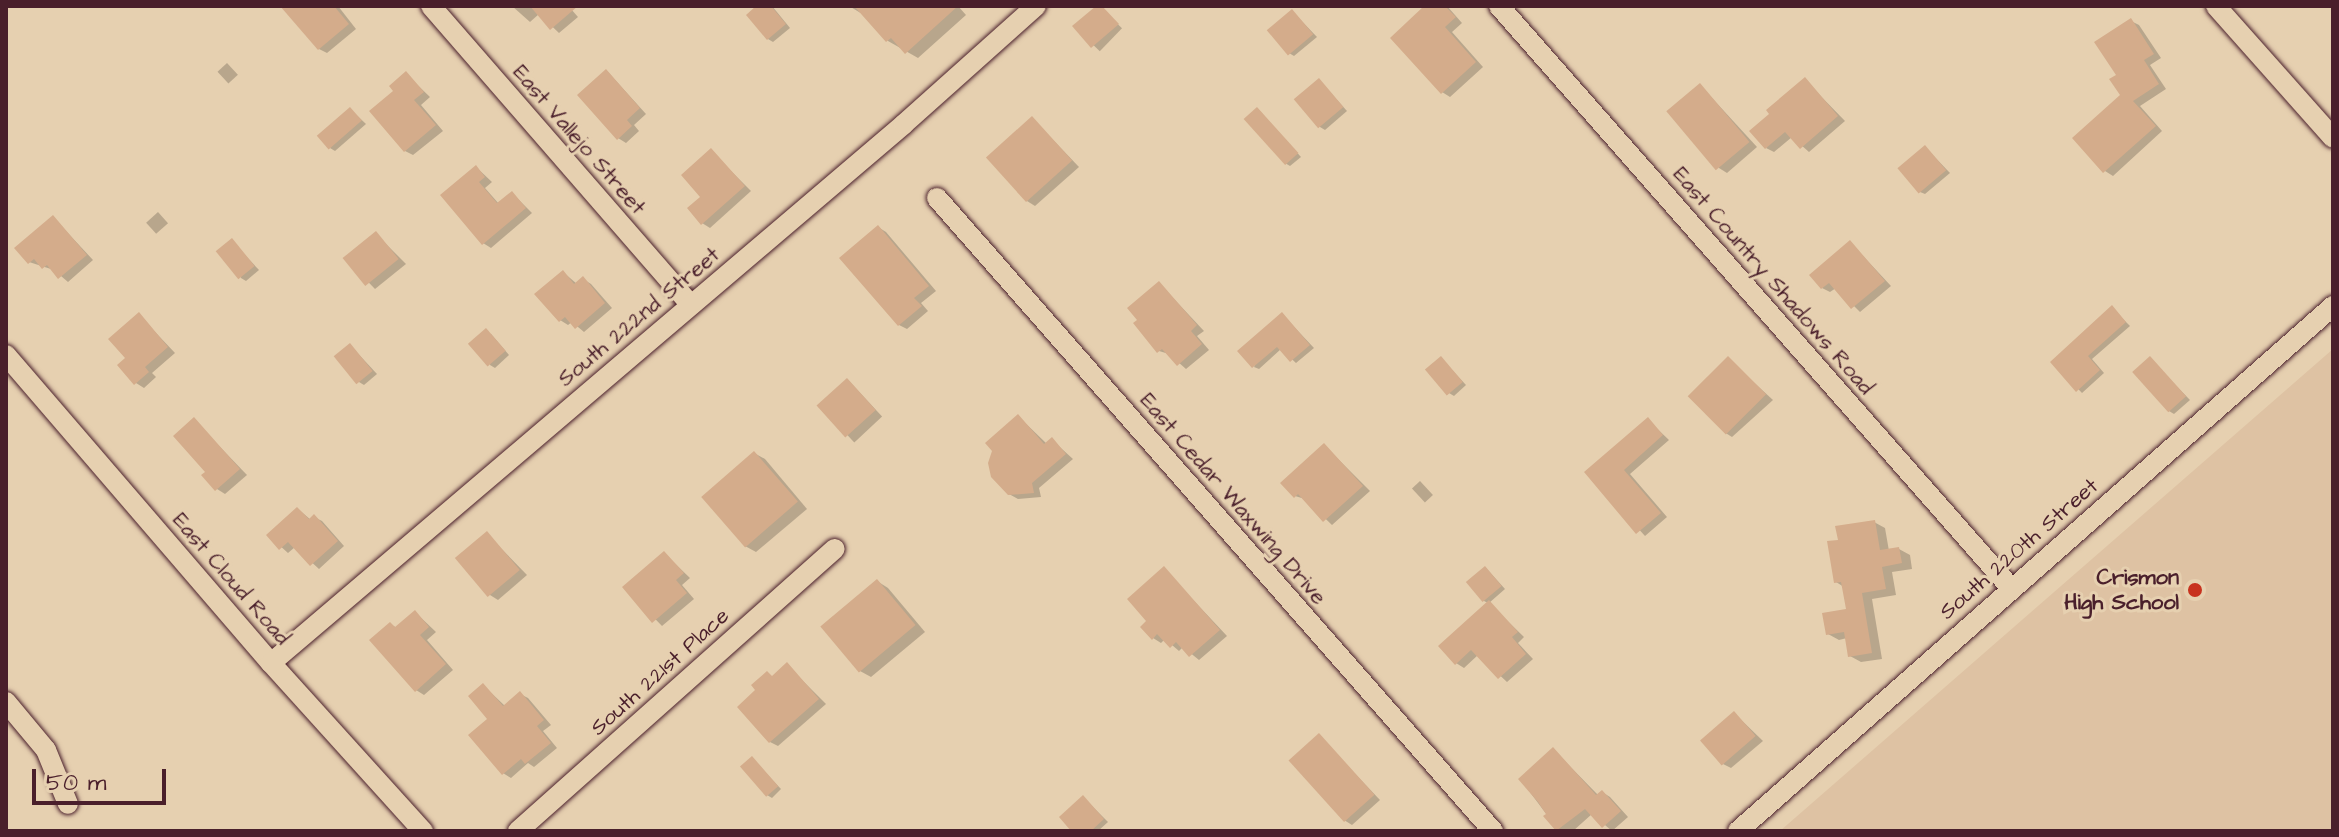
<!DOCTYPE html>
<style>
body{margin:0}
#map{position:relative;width:2339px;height:837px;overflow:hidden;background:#e6d0b0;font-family:"Architects Daughter",sans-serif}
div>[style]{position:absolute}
.built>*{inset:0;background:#dec2a3}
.shadow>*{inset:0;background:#0003;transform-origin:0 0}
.building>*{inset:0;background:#d4ac8b;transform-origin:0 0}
.roads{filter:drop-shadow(0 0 2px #4a1f2b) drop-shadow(0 0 2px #4a1f2b)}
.minor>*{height:20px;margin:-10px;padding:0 10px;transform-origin:10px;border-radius:10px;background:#e6d0b0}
.dots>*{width:22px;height:22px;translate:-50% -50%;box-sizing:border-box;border:4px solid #e6d0b0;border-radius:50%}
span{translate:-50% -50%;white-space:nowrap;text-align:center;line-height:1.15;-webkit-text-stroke:6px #e6d0b0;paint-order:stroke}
.street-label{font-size:22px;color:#4a1f2b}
.poi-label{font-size:22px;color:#4a1f2b;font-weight:700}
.right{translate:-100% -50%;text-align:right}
.frame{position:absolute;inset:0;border:8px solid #4a1f2b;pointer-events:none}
.scale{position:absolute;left:32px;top:769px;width:134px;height:36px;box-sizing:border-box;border:4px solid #4a1f2b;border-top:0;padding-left:10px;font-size:24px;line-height:28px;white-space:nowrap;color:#4a1f2b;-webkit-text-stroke:6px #e6d0b0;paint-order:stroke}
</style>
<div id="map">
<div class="built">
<i style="clip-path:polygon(2333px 349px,2333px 831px,1780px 831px)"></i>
</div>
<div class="shadow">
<i style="clip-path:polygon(293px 6px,338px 6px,356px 29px,327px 53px,319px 49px)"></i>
<i style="clip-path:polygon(512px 6px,574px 6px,571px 9px,578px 17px,559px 33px,539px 14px,530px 22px)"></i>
<i style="clip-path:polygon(759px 6px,772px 6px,790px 28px,773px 42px,768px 39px)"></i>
<i style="clip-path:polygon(849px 6px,958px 6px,966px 15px,918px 58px,888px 41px,864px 15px)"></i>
<i style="left:1099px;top:6px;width:32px;height:32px;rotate:44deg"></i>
<i style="clip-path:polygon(1427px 6px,1447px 6px,1462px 23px,1452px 32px,1483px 67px,1450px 97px,1442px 92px)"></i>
<i style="clip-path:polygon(1292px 11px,1317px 37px,1294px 56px,1289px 53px)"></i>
<i style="clip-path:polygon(2131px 21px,2139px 25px,2161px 58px,2150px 65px,2166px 89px,2140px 106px,2162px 131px,2113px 176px,2105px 171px,2122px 96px,2118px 76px)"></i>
<i style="left:227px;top:63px;width:16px;height:13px;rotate:47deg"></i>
<i style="clip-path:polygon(607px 71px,646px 114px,634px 125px,639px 131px,626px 143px,618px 138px)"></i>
<i style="clip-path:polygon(406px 74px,430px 97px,421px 105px,443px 131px,413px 155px,405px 151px,396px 91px)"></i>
<i style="clip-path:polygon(1805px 80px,1845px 121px,1809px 152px,1792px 137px,1774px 152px,1766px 148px)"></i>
<i style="clip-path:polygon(1320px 81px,1347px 111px,1325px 130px,1320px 127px)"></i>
<i style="clip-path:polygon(1701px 86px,1757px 147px,1727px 173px,1719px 168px)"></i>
<i style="clip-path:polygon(350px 109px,366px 124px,335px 151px,330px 148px)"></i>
<i style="clip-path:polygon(1258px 109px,1301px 157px,1290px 166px,1285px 163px)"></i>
<i style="clip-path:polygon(1032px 118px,1079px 167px,1035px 206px,1027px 201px)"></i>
<i style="clip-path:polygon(1925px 147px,1950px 173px,1925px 194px,1920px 192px)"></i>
<i style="clip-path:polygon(711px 151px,751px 191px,710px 228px,702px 223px,702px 197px)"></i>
<i style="clip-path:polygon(476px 167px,492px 182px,485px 188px,499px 204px,512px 193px,532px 213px,491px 248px,483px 243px)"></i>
<i style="left:158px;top:212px;width:15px;height:16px;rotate:48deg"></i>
<i style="clip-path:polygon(53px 217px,93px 260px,68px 282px,54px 270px,29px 262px)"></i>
<i style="clip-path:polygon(878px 227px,886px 232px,936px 291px,921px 303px,928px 311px,907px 329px,899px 325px)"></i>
<i style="clip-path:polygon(376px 234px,406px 264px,375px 289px,346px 259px)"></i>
<i style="clip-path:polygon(232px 241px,259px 270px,246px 281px,241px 278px)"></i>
<i style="clip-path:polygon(1850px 242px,1891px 286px,1860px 312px,1836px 288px,1830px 292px,1822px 288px)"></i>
<i style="clip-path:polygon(563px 272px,577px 284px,583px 279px,591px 284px,612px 308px,584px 332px,572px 322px,568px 325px,560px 320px)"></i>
<i style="clip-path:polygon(1159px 283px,1204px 331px,1197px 336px,1209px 350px,1186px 369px,1169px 354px,1159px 351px)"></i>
<i style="clip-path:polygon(2112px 308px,2130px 326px,2092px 359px,2104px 373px,2082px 393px,2052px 362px)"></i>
<i style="clip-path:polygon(1282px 314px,1314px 348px,1296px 363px,1281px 349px,1259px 369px,1254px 367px)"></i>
<i style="clip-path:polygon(139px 315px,175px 353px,152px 373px,156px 377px,144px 388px,136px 383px)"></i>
<i style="clip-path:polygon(491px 334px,509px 355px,495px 368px,490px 365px)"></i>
<i style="clip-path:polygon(350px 345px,377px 374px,364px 385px,359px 382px)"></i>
<i style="clip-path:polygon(1441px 358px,1466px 385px,1454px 396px,1449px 393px)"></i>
<i style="clip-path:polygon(1728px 359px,1773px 400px,1732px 437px,1724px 432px)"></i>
<i style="clip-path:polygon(2150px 359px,2190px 400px,2174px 414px,2169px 411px)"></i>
<i style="left:848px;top:380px;width:50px;height:38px;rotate:47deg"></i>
<i style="clip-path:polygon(1019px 417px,1047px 444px,1052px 440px,1073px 459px,1039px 488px,1041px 497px,1018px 499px,1009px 494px)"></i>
<i style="clip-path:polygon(194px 420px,247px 475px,225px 494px,217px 489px,208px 472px)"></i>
<i style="clip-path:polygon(1648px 420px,1669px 440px,1630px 474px,1667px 517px,1645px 536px,1587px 472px)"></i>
<i style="clip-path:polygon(1324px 445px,1370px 491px,1332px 525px,1305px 499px,1295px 496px)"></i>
<i style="clip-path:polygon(754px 453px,765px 459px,807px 509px,756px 552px,745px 546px)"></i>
<i style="left:1420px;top:481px;width:19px;height:11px;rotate:47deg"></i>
<i style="clip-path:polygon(298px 509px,311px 520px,314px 517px,322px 521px,344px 546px,319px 569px,295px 547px,288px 553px,268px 535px)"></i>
<i style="clip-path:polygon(1874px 522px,1885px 528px,1889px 551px,1899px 549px,1910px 555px,1912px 569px,1892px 572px,1896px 595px,1872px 599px,1882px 659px,1861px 662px,1850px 656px,1847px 638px,1839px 640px,1828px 634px,1848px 611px,1844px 587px,1836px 582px,1840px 541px)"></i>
<i style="clip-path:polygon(487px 534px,527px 575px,498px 600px,490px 595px)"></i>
<i style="clip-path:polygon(664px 553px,690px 578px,682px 585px,694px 599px,662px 626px,625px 588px)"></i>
<i style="clip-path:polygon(1486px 568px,1505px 589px,1489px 603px,1524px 637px,1518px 643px,1533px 659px,1507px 682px,1478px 655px,1464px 668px,1456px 663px,1488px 603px,1484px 601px)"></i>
<i style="clip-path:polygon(1164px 569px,1227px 636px,1199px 660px,1183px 647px,1179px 651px,1165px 639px,1161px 643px,1153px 638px,1149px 621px)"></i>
<i style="clip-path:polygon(877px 581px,888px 588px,925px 632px,871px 677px,860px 671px)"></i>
<i style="clip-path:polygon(415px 612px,436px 632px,427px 640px,453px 670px,424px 695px,416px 690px,390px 624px,397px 628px)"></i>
<i style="clip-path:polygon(787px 665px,826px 704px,778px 746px,770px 742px,773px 677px)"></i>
<i style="clip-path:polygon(484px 686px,505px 706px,520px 694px,528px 698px,551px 725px,543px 731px,557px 748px,534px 767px,528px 763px,511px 778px,503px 773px)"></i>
<i style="clip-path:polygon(1735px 714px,1763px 741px,1731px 768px,1723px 764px)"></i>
<i style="clip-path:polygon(1319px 736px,1380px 800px,1352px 825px,1344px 820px)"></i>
<i style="clip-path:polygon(1553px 749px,1598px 795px,1602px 792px,1610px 797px,1628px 817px,1612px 831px,1592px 814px,1573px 831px,1559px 831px,1520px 779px)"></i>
<i style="clip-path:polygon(752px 758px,781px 789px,772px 798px,767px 795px)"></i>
<i style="clip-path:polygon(1084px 798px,1108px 822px,1098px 831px,1073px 831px)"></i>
</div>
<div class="building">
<i style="clip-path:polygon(280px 6px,334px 6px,349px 24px,318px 50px)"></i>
<i style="clip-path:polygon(530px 6px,578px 6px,550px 30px)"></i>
<i style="clip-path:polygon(756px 6px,771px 6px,786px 24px,767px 40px,746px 15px)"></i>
<i style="clip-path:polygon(854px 6px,958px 6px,905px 54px,891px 38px,886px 42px)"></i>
<i style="clip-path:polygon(1096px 6px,1102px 6px,1119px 24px,1091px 48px,1072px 26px)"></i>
<i style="clip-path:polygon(1424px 6px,1445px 6px,1456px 17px,1445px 27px,1476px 62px,1441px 94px,1390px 38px)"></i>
<i style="left:1292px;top:9px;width:33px;height:33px;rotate:50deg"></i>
<i style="clip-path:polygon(2131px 18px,2154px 54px,2144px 60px,2159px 84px,2133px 101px,2156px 126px,2103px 173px,2072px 138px,2120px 95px,2109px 79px,2116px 75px,2094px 42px)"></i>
<i style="clip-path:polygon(606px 69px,640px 108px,627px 120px,632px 126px,617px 140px,577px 95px)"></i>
<i style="clip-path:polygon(406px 71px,424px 92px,414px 100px,436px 125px,404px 152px,369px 111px,393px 91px,389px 86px)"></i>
<i style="clip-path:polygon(1805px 77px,1838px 116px,1800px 149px,1785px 132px,1765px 149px,1749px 131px,1769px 114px,1766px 110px)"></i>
<i style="left:1319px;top:78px;width:38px;height:33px;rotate:50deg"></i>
<i style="left:1700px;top:83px;width:77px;height:44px;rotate:50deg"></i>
<i style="left:350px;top:107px;width:18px;height:44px;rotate:49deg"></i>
<i style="left:1257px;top:107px;width:62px;height:18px;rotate:48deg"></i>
<i style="left:1032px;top:116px;width:60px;height:62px;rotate:48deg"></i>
<i style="left:1925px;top:145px;width:33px;height:36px;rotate:50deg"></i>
<i style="clip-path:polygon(711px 148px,745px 186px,701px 225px,687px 208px,700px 197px,681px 175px)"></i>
<i style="clip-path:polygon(476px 165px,485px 177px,479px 182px,497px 203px,512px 191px,526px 208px,482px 245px,440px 195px)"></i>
<i style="clip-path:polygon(53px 215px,87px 255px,58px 279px,47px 265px,42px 269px,34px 259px,28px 264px,14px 248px)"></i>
<i style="clip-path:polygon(878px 225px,929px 286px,914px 298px,922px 306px,898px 326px,839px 258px)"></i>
<i style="left:376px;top:231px;width:36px;height:43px;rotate:51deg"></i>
<i style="left:232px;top:238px;width:36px;height:21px;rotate:51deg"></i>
<i style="clip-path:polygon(1850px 240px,1885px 281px,1851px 309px,1829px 283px,1821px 289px,1809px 275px)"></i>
<i style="clip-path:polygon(563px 270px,574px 284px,583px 276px,605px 303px,575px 329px,565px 317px,559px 322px,534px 294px)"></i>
<i style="clip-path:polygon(1159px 281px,1197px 325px,1191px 331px,1202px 344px,1177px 366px,1162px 349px,1157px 353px,1133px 323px,1137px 320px,1127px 308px)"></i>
<i style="clip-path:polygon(2112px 305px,2126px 322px,2088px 356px,2100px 370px,2076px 392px,2050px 362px)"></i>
<i style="clip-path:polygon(139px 312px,168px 347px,145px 367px,149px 372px,134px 385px,117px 365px,125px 358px,108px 339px)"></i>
<i style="clip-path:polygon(1282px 312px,1310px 345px,1290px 362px,1277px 347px,1252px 368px,1237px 351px)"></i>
<i style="left:486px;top:328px;width:30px;height:24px;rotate:49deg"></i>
<i style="left:350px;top:343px;width:36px;height:21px;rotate:51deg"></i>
<i style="left:1441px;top:356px;width:34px;height:21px;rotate:50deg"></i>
<i style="left:1728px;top:356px;width:54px;height:57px;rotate:45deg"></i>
<i style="left:2150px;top:356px;width:54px;height:24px;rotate:48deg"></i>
<i style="left:847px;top:378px;width:43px;height:41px;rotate:48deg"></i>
<i style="clip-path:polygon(1018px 414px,1044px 444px,1052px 437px,1066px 454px,1032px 483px,1034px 493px,1008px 495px,991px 477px,988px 463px,992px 451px,985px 443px)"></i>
<i style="clip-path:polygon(194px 417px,240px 469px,215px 491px,201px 475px,205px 472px,173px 436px)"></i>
<i style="clip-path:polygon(1648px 417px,1663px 435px,1624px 470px,1661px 513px,1636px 534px,1584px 472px)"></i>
<i style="clip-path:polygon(1324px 443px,1363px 486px,1323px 522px,1298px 494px,1294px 498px,1280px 483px)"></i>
<i style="left:754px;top:451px;width:67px;height:70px;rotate:49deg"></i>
<i style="clip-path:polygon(297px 507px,309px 519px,314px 514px,338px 541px,310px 566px,288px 542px,279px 550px,266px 535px)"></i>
<i style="clip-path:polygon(1875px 520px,1880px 550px,1899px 547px,1902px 563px,1882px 567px,1886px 589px,1862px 593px,1872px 653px,1848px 657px,1844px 632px,1826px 635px,1822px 613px,1846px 609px,1841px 582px,1834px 583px,1827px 541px,1838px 540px,1835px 526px)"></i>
<i style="left:487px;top:531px;width:51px;height:42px;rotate:50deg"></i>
<i style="clip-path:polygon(664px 551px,684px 573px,676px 580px,687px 593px,652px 623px,622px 587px)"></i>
<i style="clip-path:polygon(1164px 566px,1220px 630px,1189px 657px,1176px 642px,1170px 648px,1157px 634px,1152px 640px,1140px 627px,1146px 621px,1127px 599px)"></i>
<i style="left:1485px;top:566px;width:26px;height:25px;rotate:50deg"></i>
<i style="left:877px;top:579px;width:60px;height:74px;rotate:50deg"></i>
<i style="clip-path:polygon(1489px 600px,1518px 632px,1512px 637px,1526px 654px,1498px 679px,1471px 650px,1455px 665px,1438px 646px)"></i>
<i style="clip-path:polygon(415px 610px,429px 627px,420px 635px,446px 664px,415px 692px,369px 640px,390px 622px,395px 627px)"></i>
<i style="clip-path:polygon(787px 662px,819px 699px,769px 743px,737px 707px,755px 690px,751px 685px,767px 671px,772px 676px)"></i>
<i style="clip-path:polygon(483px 683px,503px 706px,520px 691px,544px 720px,537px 726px,551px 743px,525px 764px,521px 759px,502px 775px,468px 735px,487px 719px,468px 696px)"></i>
<i style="left:1734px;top:711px;width:33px;height:45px;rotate:49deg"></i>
<i style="left:1319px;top:733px;width:83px;height:41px;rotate:48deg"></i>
<i style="clip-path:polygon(1553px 747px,1596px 795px,1602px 790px,1621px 811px,1602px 828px,1585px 809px,1556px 831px,1543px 816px,1546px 814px,1538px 802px,1518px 779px)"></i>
<i style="left:752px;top:756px;width:40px;height:16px;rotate:49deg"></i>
<i style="clip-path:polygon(1083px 795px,1104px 819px,1091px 831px,1071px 831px,1059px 817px)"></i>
</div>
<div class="roads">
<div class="minor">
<i style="left:431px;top:6px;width:396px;rotate:49deg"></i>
<i style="left:1499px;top:6px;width:775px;rotate:48.66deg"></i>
<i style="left:2216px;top:6px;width:176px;rotate:48.4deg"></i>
<i style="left:937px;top:198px;width:843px;rotate:48.71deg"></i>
<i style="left:6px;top:355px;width:406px;rotate:49.3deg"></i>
<i style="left:271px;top:663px;width:227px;rotate:47.9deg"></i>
<i style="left:271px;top:663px;width:831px;rotate:-40.41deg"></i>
<i style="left:904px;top:124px;width:177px;rotate:-41.8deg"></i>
<i style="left:6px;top:702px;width:62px;rotate:50.2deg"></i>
<i style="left:46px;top:750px;width:58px;rotate:67.8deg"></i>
<i style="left:518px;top:831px;width:424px;rotate:-41.7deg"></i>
<i style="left:1738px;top:831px;width:794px;rotate:-41.42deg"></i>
</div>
</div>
<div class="dots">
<i style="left:2195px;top:590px;background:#c8321e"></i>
</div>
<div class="street-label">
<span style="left:579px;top:140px;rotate:49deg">East Vallejo Street</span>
<span style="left:1773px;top:281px;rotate:49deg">East Country Shadows Road</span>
<span style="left:639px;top:317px;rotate:-40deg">South 222nd Street</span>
<span style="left:1233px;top:499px;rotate:49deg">East Cedar Waxwing Drive</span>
<span style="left:2019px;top:549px;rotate:-41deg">South 220th Street</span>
<span style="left:231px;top:579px;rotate:49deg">East Cloud Road</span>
<span style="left:660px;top:672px;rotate:-42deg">South 221st Place</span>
</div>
<div class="poi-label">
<span class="right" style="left:2179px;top:590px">Crismon<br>High School</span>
</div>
<div class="frame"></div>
<div class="scale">50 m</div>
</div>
